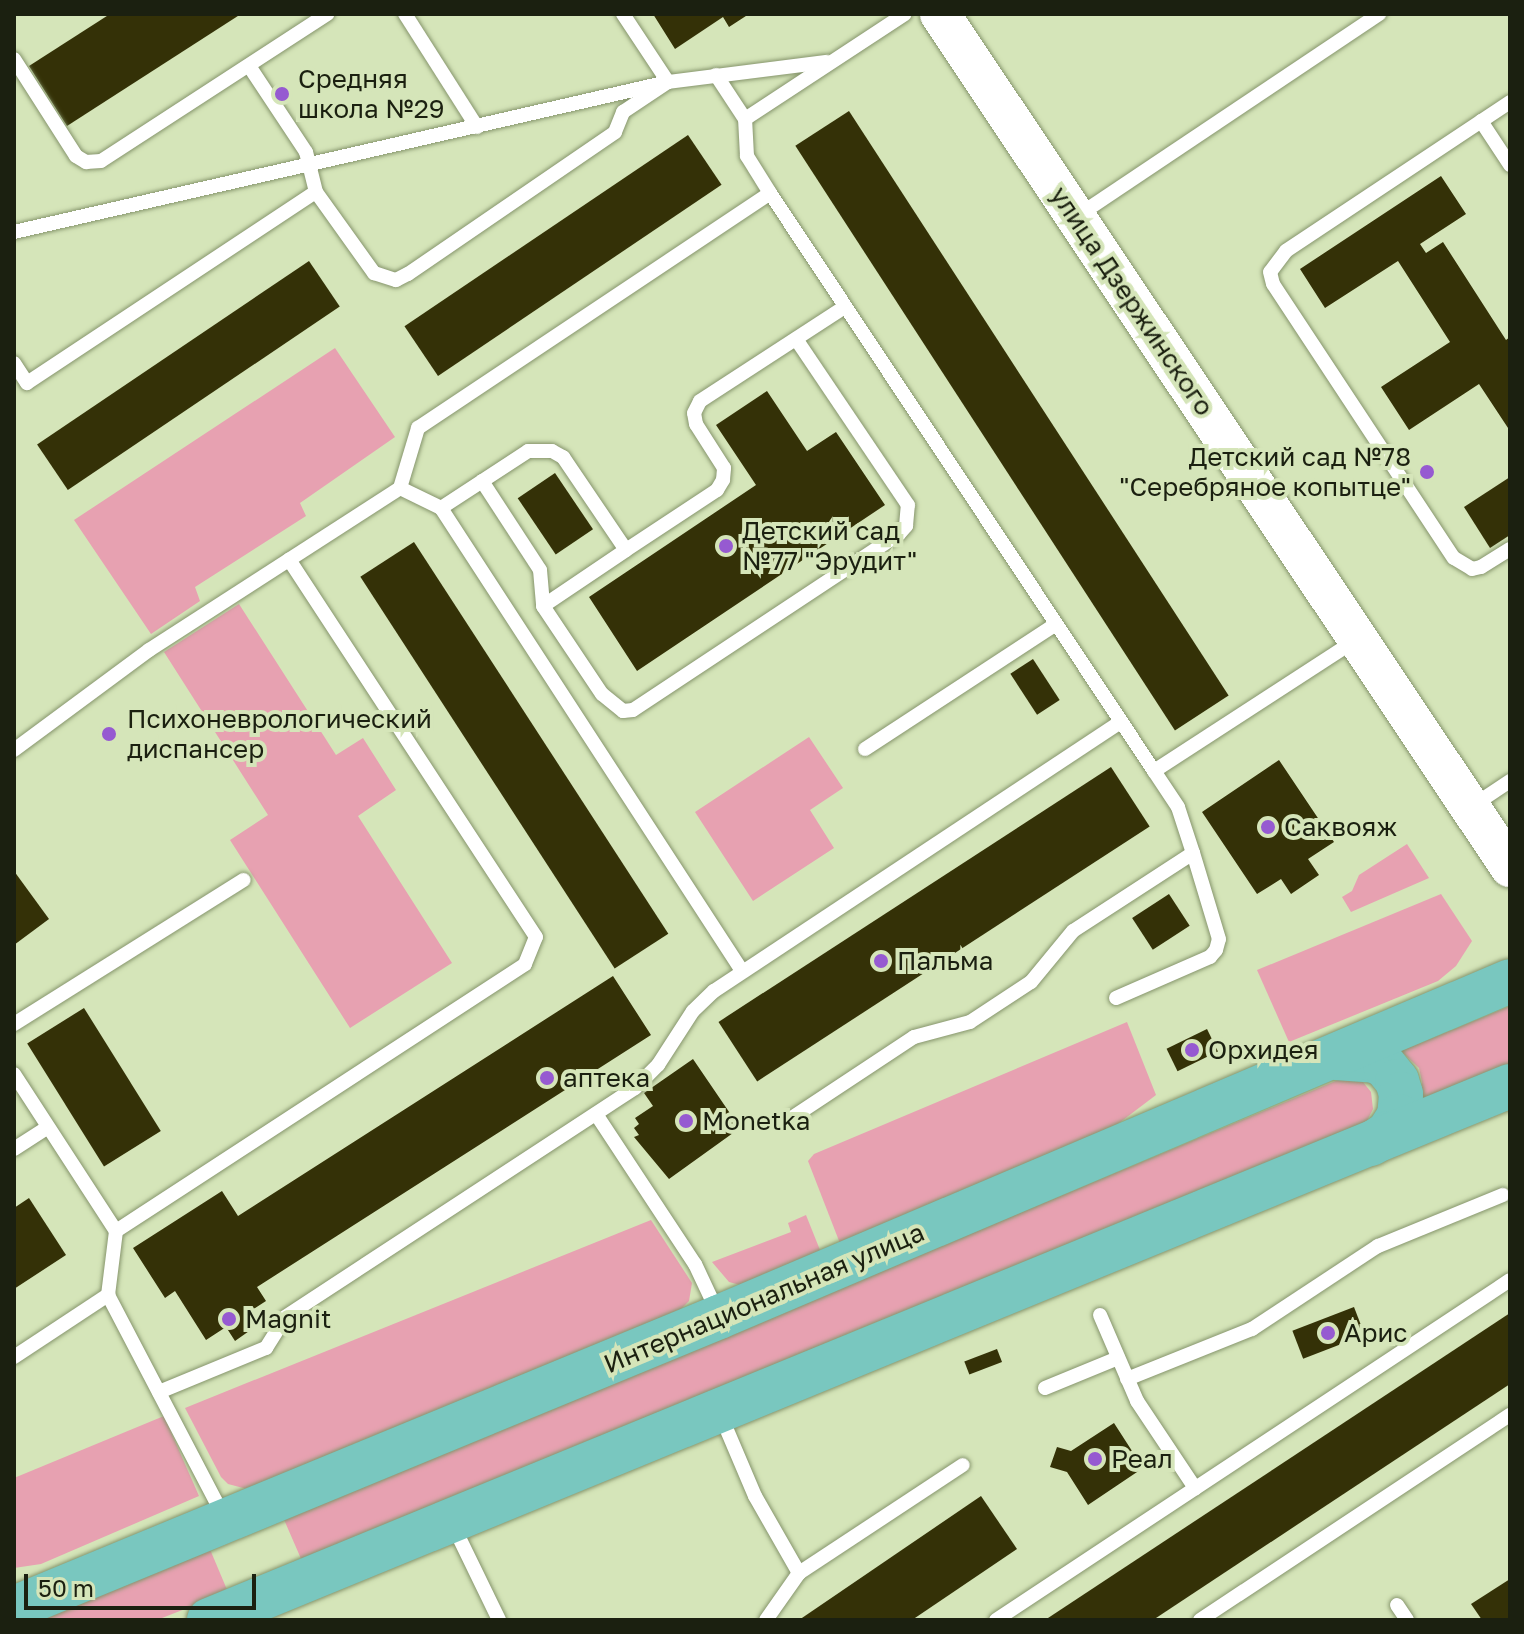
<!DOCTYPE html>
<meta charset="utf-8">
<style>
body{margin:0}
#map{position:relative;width:1524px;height:1634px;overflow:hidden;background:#d5e5b9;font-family:"Golos Text",sans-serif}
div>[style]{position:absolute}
.green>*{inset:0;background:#e7a1b1}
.building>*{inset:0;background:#343107;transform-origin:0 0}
.roads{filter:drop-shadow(0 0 2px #86956c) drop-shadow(0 0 2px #86956c)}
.lane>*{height:14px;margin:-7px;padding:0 7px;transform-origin:7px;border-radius:7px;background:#fff}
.secondary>*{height:40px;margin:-20px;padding:0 20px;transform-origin:20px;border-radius:20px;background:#fff}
.primary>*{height:44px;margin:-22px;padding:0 22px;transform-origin:22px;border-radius:22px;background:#79c7bf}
.dots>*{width:22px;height:22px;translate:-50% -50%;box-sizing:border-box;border:4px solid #d5e5b9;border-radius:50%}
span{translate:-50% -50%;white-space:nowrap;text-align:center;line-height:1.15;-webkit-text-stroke:8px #d5e5b9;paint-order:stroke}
.poi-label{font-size:26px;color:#1b2010}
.left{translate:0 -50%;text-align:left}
.right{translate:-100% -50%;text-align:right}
.street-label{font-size:26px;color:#1b2010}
.frame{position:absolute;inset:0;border:16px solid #1b2010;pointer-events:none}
.scale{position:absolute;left:24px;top:1574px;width:232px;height:36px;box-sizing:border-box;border:4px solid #1b2010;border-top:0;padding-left:10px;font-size:24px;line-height:28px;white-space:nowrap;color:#1b2010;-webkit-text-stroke:6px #d5e5b9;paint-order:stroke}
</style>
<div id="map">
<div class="green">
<i style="clip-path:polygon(335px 348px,395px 437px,300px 503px,306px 516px,195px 587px,200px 601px,151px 634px,74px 520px)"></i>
<i style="clip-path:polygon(239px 604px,336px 755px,363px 738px,396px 790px,358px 816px,452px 963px,350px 1028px,230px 840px,268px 815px,164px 652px)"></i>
<i style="clip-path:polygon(809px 737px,843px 788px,810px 810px,834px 848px,753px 901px,695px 812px)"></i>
<i style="clip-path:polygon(1407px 844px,1429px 878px,1351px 912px,1342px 897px,1352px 891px,1359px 875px)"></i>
<i style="clip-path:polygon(1441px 894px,1472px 941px,1456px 966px,1438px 981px,1289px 1042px,1257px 970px)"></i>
<i style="clip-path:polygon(1510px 1006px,1510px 1065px,1419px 1104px,1422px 1082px,1419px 1068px,1401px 1051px)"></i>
<i style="clip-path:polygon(1127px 1022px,1156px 1095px,1090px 1145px,841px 1246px,808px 1161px,814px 1154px)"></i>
<i style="clip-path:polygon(1338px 1080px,1363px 1082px,1371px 1092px,1373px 1109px,1364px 1127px,867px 1326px,302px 1561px,282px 1515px,850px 1284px)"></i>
<i style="clip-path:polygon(806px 1215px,822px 1255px,740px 1285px,729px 1282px,712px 1262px,791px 1232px,788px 1223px)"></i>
<i style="clip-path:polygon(651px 1220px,692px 1283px,689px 1301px,679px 1311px,247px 1489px,228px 1484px,221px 1477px,185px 1408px)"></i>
<i style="clip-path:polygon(164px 1416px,199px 1496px,41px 1564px,14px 1568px,14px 1478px)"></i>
<i style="clip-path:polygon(209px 1547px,228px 1592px,157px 1620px,32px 1620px)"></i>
</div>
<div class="building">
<i style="clip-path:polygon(110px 14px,241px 14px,67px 126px,29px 66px)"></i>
<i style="clip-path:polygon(653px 14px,749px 14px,729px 27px,723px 17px,675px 49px)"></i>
<i style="left:849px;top:111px;width:697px;height:64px;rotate:57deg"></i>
<i style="left:688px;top:135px;width:60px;height:342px;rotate:56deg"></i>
<i style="clip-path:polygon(1441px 176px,1466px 214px,1420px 244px,1426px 253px,1443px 242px,1506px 340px,1510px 337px,1510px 431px,1479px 384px,1409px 430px,1381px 387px,1450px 342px,1398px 261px,1325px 308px,1300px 269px)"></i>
<i style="left:309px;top:261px;width:55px;height:328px;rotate:56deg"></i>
<i style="clip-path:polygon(767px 391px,807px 451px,836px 432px,885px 505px,637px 671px,589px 597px,756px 485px,716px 425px)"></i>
<i style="left:555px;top:473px;width:68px;height:45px;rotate:56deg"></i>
<i style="clip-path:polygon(1510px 477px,1510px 535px,1490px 548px,1464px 507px)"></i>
<i style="left:414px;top:542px;width:467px;height:64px;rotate:57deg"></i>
<i style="left:1033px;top:659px;width:49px;height:27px;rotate:57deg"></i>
<i style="clip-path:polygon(1279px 760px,1334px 842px,1308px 859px,1319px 875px,1291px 894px,1281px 879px,1257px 894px,1202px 812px)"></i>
<i style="left:1111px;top:767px;width:71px;height:468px;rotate:57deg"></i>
<i style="clip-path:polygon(14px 871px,49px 919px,14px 945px)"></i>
<i style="left:1169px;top:894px;width:38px;height:44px;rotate:57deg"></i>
<i style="clip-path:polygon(613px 976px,651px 1035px,257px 1287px,266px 1301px,244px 1315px,252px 1329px,235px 1341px,226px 1327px,206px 1340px,175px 1291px,165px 1298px,133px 1248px,222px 1191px,238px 1216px)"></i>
<i style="left:84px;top:1008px;width:145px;height:67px;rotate:58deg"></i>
<i style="left:1207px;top:1029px;width:25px;height:45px;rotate:64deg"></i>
<i style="clip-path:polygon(693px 1059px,740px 1128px,669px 1179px,634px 1137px,639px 1135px,634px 1128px,639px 1124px,635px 1118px,653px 1106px,644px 1093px)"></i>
<i style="clip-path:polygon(29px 1198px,66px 1255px,14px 1289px,14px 1208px)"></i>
<i style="left:1354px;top:1307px;width:30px;height:66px;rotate:69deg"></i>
<i style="clip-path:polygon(1510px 1313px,1510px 1384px,1153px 1620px,1045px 1620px)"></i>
<i style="left:997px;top:1349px;width:14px;height:35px;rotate:69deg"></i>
<i style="clip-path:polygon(1114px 1423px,1143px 1468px,1088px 1505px,1067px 1472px,1050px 1467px,1057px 1447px,1071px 1451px)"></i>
<i style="clip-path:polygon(981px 1496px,1017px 1549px,912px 1620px,799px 1620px)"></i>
<i style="clip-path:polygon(1510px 1579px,1510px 1620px,1482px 1620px,1471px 1604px)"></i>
</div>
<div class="roads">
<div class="lane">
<i style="left:405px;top:14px;width:134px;rotate:57.5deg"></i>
<i style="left:14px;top:59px;width:115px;rotate:57.4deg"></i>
<i style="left:76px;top:156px;width:12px;rotate:31deg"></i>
<i style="left:86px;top:162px;width:15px;rotate:-4deg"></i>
<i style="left:101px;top:161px;width:270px;rotate:-33deg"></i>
<i style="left:716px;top:75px;width:53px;rotate:56.6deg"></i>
<i style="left:1510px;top:102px;width:269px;rotate:146.4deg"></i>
<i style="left:1286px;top:251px;width:26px;rotate:127deg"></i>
<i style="left:1270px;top:272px;width:12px;rotate:76deg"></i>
<i style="left:1273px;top:284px;width:328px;rotate:56.6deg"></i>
<i style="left:1454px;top:558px;width:21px;rotate:31deg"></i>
<i style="left:1472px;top:569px;width:9px;rotate:-13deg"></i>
<i style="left:1481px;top:567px;width:34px;rotate:-32deg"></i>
<i style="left:1481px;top:121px;width:53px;rotate:56.6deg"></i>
<i style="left:316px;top:192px;width:100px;rotate:54.4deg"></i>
<i style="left:374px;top:273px;width:23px;rotate:18deg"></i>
<i style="left:396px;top:280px;width:13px;rotate:-27deg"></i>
<i style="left:408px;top:274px;width:251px;rotate:-34.4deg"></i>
<i style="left:615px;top:132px;width:22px;rotate:-68deg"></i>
<i style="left:623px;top:112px;width:54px;rotate:-33.7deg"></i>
<i style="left:668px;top:82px;width:82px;rotate:-123.5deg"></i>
<i style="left:770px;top:193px;width:694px;rotate:56.4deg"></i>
<i style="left:1154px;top:771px;width:239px;rotate:-33deg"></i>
<i style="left:1076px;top:217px;width:365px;rotate:-33.8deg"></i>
<i style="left:14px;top:232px;width:671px;rotate:-12.92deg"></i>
<i style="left:668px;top:82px;width:160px;rotate:-7.2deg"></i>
<i style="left:14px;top:363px;width:24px;rotate:57deg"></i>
<i style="left:27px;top:383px;width:346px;rotate:-33.5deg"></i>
<i style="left:316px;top:192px;width:41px;rotate:-104deg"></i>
<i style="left:306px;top:152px;width:103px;rotate:-123.5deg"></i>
<i style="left:482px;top:481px;width:106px;rotate:56.9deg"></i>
<i style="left:540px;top:570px;width:36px;rotate:85deg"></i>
<i style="left:543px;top:606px;width:106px;rotate:56.2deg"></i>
<i style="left:602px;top:694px;width:27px;rotate:39deg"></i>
<i style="left:623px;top:711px;width:10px;rotate:-6deg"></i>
<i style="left:633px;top:710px;width:319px;rotate:-33.5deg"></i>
<i style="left:899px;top:534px;width:11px;rotate:-49deg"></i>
<i style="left:906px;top:526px;width:21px;rotate:-85deg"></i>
<i style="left:908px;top:505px;width:200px;rotate:-124deg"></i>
<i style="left:400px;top:488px;width:46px;rotate:26deg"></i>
<i style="left:441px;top:508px;width:552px;rotate:56.97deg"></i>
<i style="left:441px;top:508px;width:104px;rotate:-33.2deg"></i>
<i style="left:528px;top:451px;width:24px"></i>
<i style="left:552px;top:451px;width:13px;rotate:29deg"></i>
<i style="left:563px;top:457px;width:112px;rotate:55.9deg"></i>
<i style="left:626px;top:550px;width:109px;rotate:-33.4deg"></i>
<i style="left:717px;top:490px;width:12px;rotate:-59deg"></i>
<i style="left:723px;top:480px;width:12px;rotate:-85deg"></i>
<i style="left:724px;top:468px;width:52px;rotate:-122.5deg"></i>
<i style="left:696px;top:424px;width:11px;rotate:-100deg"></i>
<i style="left:694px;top:413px;width:13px;rotate:-63deg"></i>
<i style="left:700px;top:401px;width:173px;rotate:-33deg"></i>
<i style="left:543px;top:606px;width:100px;rotate:-34deg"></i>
<i style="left:865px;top:749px;width:228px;rotate:-33.2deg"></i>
<i style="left:14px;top:750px;width:168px;rotate:-36.5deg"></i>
<i style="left:149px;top:650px;width:299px;rotate:-32.8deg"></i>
<i style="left:400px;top:488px;width:63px;rotate:-73.3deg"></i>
<i style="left:418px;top:428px;width:423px;rotate:-33.7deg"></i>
<i style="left:770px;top:193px;width:44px;rotate:-121.9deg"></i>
<i style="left:747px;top:156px;width:37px;rotate:-93deg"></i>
<i style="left:745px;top:119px;width:191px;rotate:-33.3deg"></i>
<i style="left:1471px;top:807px;width:47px;rotate:-33.7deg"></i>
<i style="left:1116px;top:998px;width:103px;rotate:-23.6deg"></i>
<i style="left:1210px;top:957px;width:9px;rotate:-49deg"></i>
<i style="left:1216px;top:950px;width:11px;rotate:-75deg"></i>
<i style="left:1219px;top:939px;width:90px;rotate:-106.8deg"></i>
<i style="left:14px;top:1024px;width:271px;rotate:-32.1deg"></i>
<i style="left:14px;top:1074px;width:187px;rotate:57deg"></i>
<i style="left:116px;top:1231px;width:64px;rotate:97.1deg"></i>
<i style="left:108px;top:1295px;width:248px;rotate:62.4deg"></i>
<i style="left:596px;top:1114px;width:180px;rotate:56.6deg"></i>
<i style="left:695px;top:1264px;width:54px;rotate:64.9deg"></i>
<i style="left:793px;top:1117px;width:145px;rotate:-33.5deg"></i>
<i style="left:914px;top:1037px;width:58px;rotate:-15deg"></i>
<i style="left:970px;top:1022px;width:73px;rotate:-33.3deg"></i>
<i style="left:1031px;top:982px;width:66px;rotate:-50.5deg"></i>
<i style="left:1073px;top:931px;width:143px;rotate:-33deg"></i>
<i style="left:1193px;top:853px;width:48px;rotate:-108.1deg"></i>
<i style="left:1178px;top:807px;width:43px;rotate:-123.7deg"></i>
<i style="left:14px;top:1149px;width:40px;rotate:-32.9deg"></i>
<i style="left:116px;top:1231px;width:488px;rotate:-33.1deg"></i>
<i style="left:525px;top:964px;width:29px;rotate:-68deg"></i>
<i style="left:536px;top:937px;width:451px;rotate:-123.2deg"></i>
<i style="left:1100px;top:1315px;width:94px;rotate:66.7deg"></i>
<i style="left:1137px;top:1401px;width:105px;rotate:56.3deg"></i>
<i style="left:14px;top:1357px;width:113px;rotate:-33.4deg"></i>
<i style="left:1127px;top:1379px;width:135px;rotate:-21.8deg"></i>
<i style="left:1252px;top:1329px;width:151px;rotate:-33.4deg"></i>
<i style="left:1378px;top:1246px;width:135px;rotate:-22.2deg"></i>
<i style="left:1045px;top:1388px;width:79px;rotate:-22.3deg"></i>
<i style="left:159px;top:1392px;width:116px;rotate:-22.4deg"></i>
<i style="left:266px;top:1348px;width:36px;rotate:-58deg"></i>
<i style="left:285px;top:1317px;width:418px;rotate:-33.2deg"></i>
<i style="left:635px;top:1088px;width:33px;rotate:-45deg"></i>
<i style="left:658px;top:1065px;width:64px;rotate:-57.1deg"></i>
<i style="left:693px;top:1011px;width:29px;rotate:-44deg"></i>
<i style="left:714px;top:991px;width:487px;rotate:-33.5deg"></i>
<i style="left:721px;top:1416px;width:87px;rotate:67deg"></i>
<i style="left:755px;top:1496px;width:89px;rotate:60.3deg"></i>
<i style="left:452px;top:1523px;width:108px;rotate:64.1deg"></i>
<i style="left:1397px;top:1605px;width:18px;rotate:56deg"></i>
<i style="left:766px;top:1620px;width:57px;rotate:-54.9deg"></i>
<i style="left:799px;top:1573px;width:196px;rotate:-33.4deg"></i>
<i style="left:996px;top:1620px;width:616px;rotate:-33.48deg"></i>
<i style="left:1200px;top:1620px;width:372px;rotate:-33.5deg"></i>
</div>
<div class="secondary">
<i style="left:940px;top:14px;width:1026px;rotate:56.25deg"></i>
</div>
<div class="primary">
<i style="left:1336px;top:1058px;width:39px;rotate:4deg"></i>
<i style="left:1375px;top:1061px;width:11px;rotate:27deg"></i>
<i style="left:1385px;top:1066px;width:19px;rotate:51deg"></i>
<i style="left:1397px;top:1081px;width:14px;rotate:73deg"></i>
<i style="left:1401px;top:1094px;width:22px;rotate:95deg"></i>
<i style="left:1399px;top:1116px;width:20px;rotate:123deg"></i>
<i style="left:1388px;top:1133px;width:20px;rotate:147deg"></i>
<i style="left:14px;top:1608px;width:763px;rotate:-22.43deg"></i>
<i style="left:719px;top:1317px;width:859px;rotate:-23.01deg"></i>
<i style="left:209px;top:1620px;width:1406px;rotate:-22.32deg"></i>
</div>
</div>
<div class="dots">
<i style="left:282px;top:94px;background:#965ad1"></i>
<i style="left:1427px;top:472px;background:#965ad1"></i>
<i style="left:726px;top:546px;background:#965ad1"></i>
<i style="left:109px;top:734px;background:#965ad1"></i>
<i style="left:1268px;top:827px;background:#965ad1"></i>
<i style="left:881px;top:961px;background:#965ad1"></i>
<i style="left:1192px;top:1050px;background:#965ad1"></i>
<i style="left:547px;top:1078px;background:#965ad1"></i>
<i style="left:686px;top:1121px;background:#965ad1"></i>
<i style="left:229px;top:1319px;background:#965ad1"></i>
<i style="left:1328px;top:1333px;background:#965ad1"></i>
<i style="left:1095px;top:1459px;background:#965ad1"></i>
</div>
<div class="poi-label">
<span class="left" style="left:298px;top:94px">Средняя<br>школа №29</span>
<span class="right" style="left:1411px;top:472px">Детский сад №78<br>"Серебряное копытце"</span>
<span class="left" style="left:742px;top:546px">Детский сад<br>№77 "Эрудит"</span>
<span class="left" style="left:127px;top:734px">Психоневрологический<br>диспансер</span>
<span class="left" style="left:1284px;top:827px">Саквояж</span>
<span class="left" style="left:897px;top:961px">Пальма</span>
<span class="left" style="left:1208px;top:1050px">Орхидея</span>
<span class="left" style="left:563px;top:1078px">аптека</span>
<span class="left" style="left:702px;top:1121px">Monetka</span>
<span class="left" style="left:245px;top:1319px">Magnit</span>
<span class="left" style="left:1344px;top:1333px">Арис</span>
<span class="left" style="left:1111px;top:1459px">Реал</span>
</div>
<div class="street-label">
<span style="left:1132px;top:301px;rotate:56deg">улица Дзержинского</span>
<span style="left:764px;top:1298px;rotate:-23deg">Интернациональная улица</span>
</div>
<div class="frame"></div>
<div class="scale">50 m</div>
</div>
